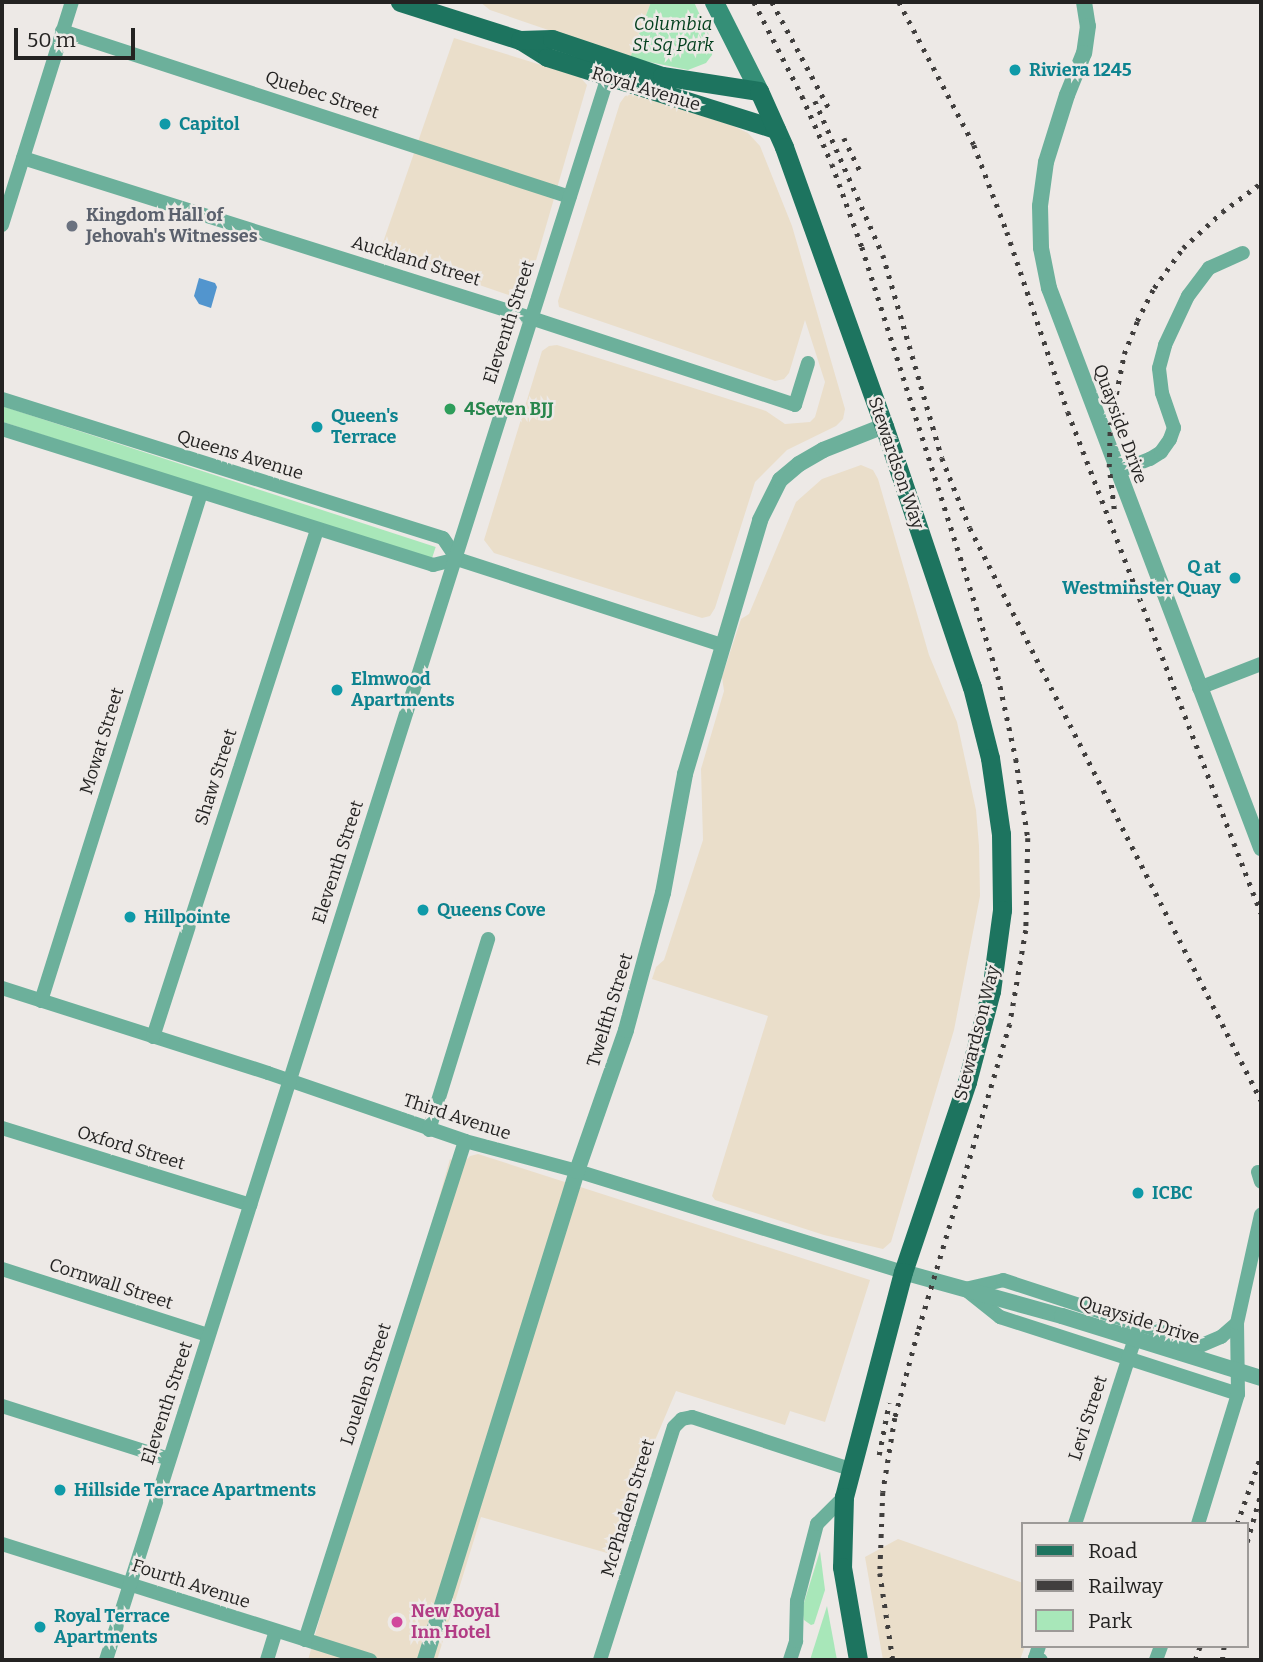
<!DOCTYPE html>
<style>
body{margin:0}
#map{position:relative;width:1263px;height:1662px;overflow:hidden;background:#ede9e6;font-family:Bitter,serif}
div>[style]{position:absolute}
.commercial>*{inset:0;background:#eadeca}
.green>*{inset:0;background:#a8e7b9;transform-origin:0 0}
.water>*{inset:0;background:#5295ce}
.minor>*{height:14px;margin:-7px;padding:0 7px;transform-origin:7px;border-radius:7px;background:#6cb09b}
.tertiary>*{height:16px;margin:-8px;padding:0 8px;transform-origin:8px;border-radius:8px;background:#6cb09b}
.secondary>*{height:19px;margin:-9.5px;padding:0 9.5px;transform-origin:9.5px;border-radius:9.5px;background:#358f77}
.primary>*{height:19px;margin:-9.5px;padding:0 9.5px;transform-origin:9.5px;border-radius:9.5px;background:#1d745f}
.rail>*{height:4.5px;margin-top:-2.25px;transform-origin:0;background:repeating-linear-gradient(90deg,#413f3e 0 3.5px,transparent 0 10.5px)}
.tertiary-bridge>*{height:16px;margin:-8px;padding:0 8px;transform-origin:8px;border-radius:8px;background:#6cb09b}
.dots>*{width:19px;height:19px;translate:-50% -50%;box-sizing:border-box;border:4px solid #ede9e6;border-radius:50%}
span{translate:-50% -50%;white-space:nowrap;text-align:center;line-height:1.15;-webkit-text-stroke:5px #ede9e6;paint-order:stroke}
.park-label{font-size:18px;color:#003e1c;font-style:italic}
.culture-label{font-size:18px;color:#0d838f;font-weight:700}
.left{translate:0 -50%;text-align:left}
.right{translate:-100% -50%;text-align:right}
.street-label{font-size:18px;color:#242322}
.worship-label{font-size:18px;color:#5b616d;font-weight:700}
.leisure-label{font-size:18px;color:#27864d;font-weight:700}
.hotel-label{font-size:18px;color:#b23c85;font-weight:700}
.frame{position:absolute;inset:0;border:4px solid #242322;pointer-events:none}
.legend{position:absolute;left:1021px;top:1522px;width:228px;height:126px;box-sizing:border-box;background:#ede9e6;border:2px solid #9d9a98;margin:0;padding:9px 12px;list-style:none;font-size:21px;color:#242322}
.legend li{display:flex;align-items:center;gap:14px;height:35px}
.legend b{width:35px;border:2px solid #9d9a98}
.scale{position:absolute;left:14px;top:28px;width:121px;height:32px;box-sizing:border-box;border:4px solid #242322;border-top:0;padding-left:9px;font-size:21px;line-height:24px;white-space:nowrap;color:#242322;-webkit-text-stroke:5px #ede9e6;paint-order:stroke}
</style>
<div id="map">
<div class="commercial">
<i style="clip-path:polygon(480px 2px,651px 2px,630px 58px,490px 10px)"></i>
<i style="clip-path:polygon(454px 38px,580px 77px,587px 85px,528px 288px,517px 298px,380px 251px)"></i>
<i style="clip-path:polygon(632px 94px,731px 125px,748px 133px,760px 146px,792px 226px,845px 409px,843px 419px,836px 426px,787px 450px,755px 482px,715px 608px,710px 616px,702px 618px,494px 553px,484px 540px,542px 351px,549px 346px,557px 345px,766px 411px,785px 424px,810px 422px,815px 417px,825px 382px,805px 320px,789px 373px,784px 379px,775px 381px,559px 307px,558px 301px,620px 103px,625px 96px)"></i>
<i style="clip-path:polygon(861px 465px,873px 470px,878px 479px,929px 655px,957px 722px,976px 810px,979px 846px,980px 896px,954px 1030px,891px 1242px,883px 1249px,824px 1235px,715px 1200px,712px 1196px,768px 1016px,652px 979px,656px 967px,664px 960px,703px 840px,701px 769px,724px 691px,722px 677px,741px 619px,749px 614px,796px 502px,822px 479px)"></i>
<i style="clip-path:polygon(478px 1154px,870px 1280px,825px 1422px,790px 1411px,785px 1425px,676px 1391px,607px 1553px,481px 1517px,437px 1660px,308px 1660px,450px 1159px,461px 1165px,470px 1156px)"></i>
<i style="clip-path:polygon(898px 1539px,1023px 1583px,1025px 1646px,1020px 1660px,883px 1660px,865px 1557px)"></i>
</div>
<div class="green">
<i style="clip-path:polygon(651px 2px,694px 2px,713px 44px,712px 55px,706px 63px,688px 70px,630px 58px)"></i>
<i style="left:2px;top:406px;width:456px;height:15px;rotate:18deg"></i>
<i style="clip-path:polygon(820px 1551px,825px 1590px,814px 1624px,811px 1625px,804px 1620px,802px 1609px)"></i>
<i style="clip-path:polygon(827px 1606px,837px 1660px,810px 1660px)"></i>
</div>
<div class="water">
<i style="clip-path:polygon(199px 278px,215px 283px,217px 287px,211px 308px,199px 304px,194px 296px)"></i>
</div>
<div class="minor">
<i style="left:62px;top:31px;width:534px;rotate:18.1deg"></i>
<i style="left:23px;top:158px;width:533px;rotate:17.48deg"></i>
<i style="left:531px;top:318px;width:278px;rotate:18.2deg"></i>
<i style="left:795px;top:405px;width:44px;rotate:-72.8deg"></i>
<i style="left:2px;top:225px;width:234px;rotate:-72.6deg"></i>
<i style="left:2px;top:399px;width:462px;rotate:17.5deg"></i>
<i style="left:443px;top:538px;width:25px;rotate:56deg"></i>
<i style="left:2px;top:429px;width:452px;rotate:17.5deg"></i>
<i style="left:433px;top:565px;width:25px;rotate:-14deg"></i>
<i style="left:457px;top:559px;width:278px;rotate:18deg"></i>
<i style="left:1117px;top:472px;width:35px;rotate:-22deg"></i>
<i style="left:1150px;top:459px;width:13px;rotate:-32deg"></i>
<i style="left:1161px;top:452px;width:16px;rotate:-55deg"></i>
<i style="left:1170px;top:439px;width:12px;rotate:-70deg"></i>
<i style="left:1174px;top:428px;width:37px;rotate:-109deg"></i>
<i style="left:1162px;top:393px;width:25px;rotate:-97deg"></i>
<i style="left:1159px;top:368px;width:24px;rotate:-75deg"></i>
<i style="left:1165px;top:345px;width:54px;rotate:-64.9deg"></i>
<i style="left:1188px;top:296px;width:35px;rotate:-53deg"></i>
<i style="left:1209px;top:268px;width:37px;rotate:-24deg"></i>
<i style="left:1199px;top:688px;width:66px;rotate:-21.2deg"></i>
<i style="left:2px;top:988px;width:279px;rotate:17.7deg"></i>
<i style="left:268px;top:1073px;width:208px;rotate:19deg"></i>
<i style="left:465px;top:1141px;width:116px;rotate:15deg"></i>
<i style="left:577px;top:1171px;width:341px;rotate:17.2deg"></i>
<i style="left:41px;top:1001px;width:533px;rotate:-72.52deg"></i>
<i style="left:153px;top:1037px;width:533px;rotate:-72.08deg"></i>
<i style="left:2px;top:1128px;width:260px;rotate:17.2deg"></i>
<i style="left:429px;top:1130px;width:200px;rotate:-72.8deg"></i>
<i style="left:1258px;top:1172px;width:10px;rotate:73deg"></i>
<i style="left:2px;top:1269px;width:216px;rotate:17.8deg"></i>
<i style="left:965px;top:1289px;width:45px;rotate:38.7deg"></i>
<i style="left:1000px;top:1317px;width:250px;rotate:17.9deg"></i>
<i style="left:965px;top:1289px;width:39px;rotate:-13deg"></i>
<i style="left:1003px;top:1280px;width:209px;rotate:18.1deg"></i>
<i style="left:1202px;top:1345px;width:21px;rotate:-23deg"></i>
<i style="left:1221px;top:1337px;width:21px;rotate:-41deg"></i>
<i style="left:2px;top:1406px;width:175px;rotate:17.6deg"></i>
<i style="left:1075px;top:1524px;width:205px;rotate:-72.1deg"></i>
<i style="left:1198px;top:1524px;width:136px;rotate:-72.9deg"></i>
<i style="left:1238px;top:1394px;width:71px;rotate:-90.8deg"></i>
<i style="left:1237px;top:1323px;width:111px;rotate:-77.5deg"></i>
<i style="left:2px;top:1544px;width:386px;rotate:17.5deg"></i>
<i style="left:305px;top:1640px;width:524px;rotate:-72.22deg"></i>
<i style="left:1039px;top:1646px;width:13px;rotate:108deg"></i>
<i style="left:1035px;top:1658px;width:6px;rotate:18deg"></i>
<i style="left:106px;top:1660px;width:1661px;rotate:-72.41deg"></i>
<i style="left:267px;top:1660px;width:30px;rotate:-73deg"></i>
<i style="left:600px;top:1660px;width:244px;rotate:-72.4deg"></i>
<i style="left:674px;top:1427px;width:11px;rotate:-45deg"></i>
<i style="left:682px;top:1419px;width:10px;rotate:-11deg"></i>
<i style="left:692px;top:1417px;width:166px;rotate:18.2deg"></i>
<i style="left:790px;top:1660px;width:20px;rotate:-72deg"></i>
<i style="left:796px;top:1641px;width:40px;rotate:-88.6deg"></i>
<i style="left:797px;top:1601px;width:80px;rotate:-75.4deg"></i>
<i style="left:817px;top:1524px;width:38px;rotate:-45deg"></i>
<i style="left:1156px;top:1660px;width:15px;rotate:-70deg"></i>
</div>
<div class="tertiary">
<i style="left:1084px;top:2px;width:24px;rotate:81deg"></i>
<i style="left:1088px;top:26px;width:27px;rotate:98deg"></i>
<i style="left:1084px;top:53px;width:45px;rotate:112deg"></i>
<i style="left:1067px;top:95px;width:70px;rotate:107.4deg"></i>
<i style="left:1046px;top:162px;width:44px;rotate:97.8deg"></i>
<i style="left:1040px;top:206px;width:42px;rotate:88.6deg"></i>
<i style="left:1041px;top:248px;width:41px;rotate:78.7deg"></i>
<i style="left:1049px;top:288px;width:599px;rotate:69.26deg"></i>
<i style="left:903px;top:1272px;width:165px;rotate:15.5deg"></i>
<i style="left:425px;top:1660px;width:512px;rotate:-72.73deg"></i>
<i style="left:577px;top:1171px;width:149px;rotate:-70.8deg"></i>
<i style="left:626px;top:1030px;width:142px;rotate:-74.9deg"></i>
<i style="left:663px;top:893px;width:121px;rotate:-79.5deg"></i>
<i style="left:685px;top:774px;width:265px;rotate:-73.5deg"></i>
<i style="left:760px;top:520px;width:45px;rotate:-63.4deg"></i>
<i style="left:780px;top:480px;width:25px;rotate:-40deg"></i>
<i style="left:799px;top:464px;width:28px;rotate:-30deg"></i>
<i style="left:823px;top:450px;width:66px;rotate:-21.5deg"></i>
</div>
<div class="secondary">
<i style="left:714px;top:2px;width:100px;rotate:63.2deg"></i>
</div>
<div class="primary">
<i style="left:400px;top:2px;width:126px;rotate:17.6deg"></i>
<i style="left:520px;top:40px;width:32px;rotate:32deg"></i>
<i style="left:547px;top:57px;width:240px;rotate:17.5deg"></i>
<i style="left:520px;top:40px;width:32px;rotate:-2deg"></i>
<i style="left:552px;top:39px;width:116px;rotate:18.6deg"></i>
<i style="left:662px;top:76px;width:98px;rotate:8.8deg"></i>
<i style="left:759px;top:91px;width:61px;rotate:65.9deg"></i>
<i style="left:784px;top:147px;width:296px;rotate:70.3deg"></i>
<i style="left:884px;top:426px;width:275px;rotate:71.4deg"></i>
<i style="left:972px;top:687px;width:73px;rotate:75.8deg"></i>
<i style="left:990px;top:758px;width:77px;rotate:81.8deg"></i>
<i style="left:1001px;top:834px;width:76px;rotate:89.2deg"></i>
<i style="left:1002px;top:910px;width:82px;rotate:97.7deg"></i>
<i style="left:991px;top:991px;width:94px;rotate:104.8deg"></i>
<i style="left:967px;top:1082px;width:200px;rotate:108.6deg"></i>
<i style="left:903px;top:1272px;width:233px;rotate:104.7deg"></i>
<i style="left:844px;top:1497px;width:70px;rotate:91.6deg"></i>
<i style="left:842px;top:1567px;width:94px;rotate:80.2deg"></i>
</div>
<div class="rail">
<i style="left:754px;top:2px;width:106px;rotate:62.9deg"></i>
<i style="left:802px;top:96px;width:74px;rotate:66.2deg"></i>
<i style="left:832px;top:164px;width:88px;rotate:70.1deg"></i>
<i style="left:862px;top:247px;width:450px;rotate:72.4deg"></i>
<i style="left:998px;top:676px;width:85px;rotate:77.8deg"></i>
<i style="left:1016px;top:759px;width:80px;rotate:81.4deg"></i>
<i style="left:1028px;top:838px;width:92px;rotate:91.2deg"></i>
<i style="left:1026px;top:930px;width:95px;rotate:99.7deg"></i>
<i style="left:1010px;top:1024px;width:321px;rotate:106.6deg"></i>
<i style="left:918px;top:1332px;width:89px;rotate:105deg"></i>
<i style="left:895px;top:1418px;width:75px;rotate:99.2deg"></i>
<i style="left:883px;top:1492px;width:81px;rotate:92.1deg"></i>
<i style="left:880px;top:1573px;width:88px;rotate:81.5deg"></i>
<i style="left:772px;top:2px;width:123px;rotate:61.8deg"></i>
<i style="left:899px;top:2px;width:161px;rotate:62.3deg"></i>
<i style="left:974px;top:145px;width:93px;rotate:69.2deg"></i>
<i style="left:1007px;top:232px;width:190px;rotate:71.3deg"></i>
<i style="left:1068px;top:412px;width:537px;rotate:68.93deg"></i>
<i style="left:815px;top:101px;width:168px;rotate:66.2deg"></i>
<i style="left:883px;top:255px;width:211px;rotate:73.8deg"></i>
<i style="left:942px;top:458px;width:75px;rotate:68.2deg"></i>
<i style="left:970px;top:528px;width:642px;rotate:63.04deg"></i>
<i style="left:844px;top:138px;width:37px;rotate:64deg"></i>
<i style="left:1114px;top:509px;width:42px;rotate:-96.8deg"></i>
<i style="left:1109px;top:467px;width:42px;rotate:-88.6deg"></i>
<i style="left:1110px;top:425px;width:72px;rotate:-78.8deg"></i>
<i style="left:1124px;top:354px;width:35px;rotate:-68deg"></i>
<i style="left:1137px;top:321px;width:37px;rotate:-63deg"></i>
<i style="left:1154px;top:288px;width:49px;rotate:-54.1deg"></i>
<i style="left:1183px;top:248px;width:53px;rotate:-42.7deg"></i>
<i style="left:1222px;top:212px;width:49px;rotate:-36.6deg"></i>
<i style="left:879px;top:1455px;width:53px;rotate:-79.1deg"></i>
<i style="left:1237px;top:1524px;width:73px;rotate:-70.8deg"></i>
<i style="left:1247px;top:1542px;width:51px;rotate:-74.1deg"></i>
<i style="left:1195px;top:1660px;width:15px;rotate:-70deg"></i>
<i style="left:1222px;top:1660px;width:14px;rotate:-82deg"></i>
</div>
<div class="tertiary-bridge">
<i style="left:1062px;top:1316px;width:208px;rotate:17.3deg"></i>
</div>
<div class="dots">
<i style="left:1015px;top:70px;background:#0f9aa8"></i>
<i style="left:165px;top:124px;background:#0f9aa8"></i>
<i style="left:72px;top:226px;background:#6b7280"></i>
<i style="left:450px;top:409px;background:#2e9e5b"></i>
<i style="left:317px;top:427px;background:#0f9aa8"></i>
<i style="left:1235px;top:578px;background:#0f9aa8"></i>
<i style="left:337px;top:690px;background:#0f9aa8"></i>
<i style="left:423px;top:910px;background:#0f9aa8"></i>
<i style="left:130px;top:917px;background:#0f9aa8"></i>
<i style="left:1138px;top:1193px;background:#0f9aa8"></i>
<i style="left:60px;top:1490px;background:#0f9aa8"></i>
<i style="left:397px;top:1622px;background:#d1479c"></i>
<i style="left:40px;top:1627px;background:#0f9aa8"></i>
</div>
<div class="park-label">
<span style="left:673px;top:35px">Columbia<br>St Sq Park</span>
</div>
<div class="culture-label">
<span class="left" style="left:1029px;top:70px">Riviera 1245</span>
<span class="left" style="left:179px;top:124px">Capitol</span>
<span class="left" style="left:331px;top:427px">Queen's<br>Terrace</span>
<span class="right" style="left:1221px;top:578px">Q at<br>Westminster Quay</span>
<span class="left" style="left:351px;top:690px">Elmwood<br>Apartments</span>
<span class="left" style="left:437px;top:910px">Queens Cove</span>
<span class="left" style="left:144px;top:917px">Hillpointe</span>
<span class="left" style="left:1152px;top:1193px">ICBC</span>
<span class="left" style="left:74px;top:1490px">Hillside Terrace Apartments</span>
<span class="left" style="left:54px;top:1627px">Royal Terrace<br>Apartments</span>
</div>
<div class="street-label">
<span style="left:646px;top:89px;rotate:17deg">Royal Avenue</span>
<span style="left:322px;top:95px;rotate:18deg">Quebec Street</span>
<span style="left:416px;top:261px;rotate:17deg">Auckland Street</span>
<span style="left:509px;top:322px;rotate:-72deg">Eleventh Street</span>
<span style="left:1120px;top:424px;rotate:70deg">Quayside Drive</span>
<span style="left:240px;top:455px;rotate:17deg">Queens Avenue</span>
<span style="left:896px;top:463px;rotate:71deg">Stewardson Way</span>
<span style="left:102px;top:741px;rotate:-73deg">Mowat Street</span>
<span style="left:216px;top:777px;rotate:-72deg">Shaw Street</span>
<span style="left:338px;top:862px;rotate:-72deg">Eleventh Street</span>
<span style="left:610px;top:1010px;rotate:-73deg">Twelfth Street</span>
<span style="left:977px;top:1033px;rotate:-76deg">Stewardson Way</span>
<span style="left:457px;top:1117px;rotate:18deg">Third Avenue</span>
<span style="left:131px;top:1148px;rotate:17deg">Oxford Street</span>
<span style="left:111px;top:1284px;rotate:18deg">Cornwall Street</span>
<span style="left:1139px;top:1320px;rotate:17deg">Quayside Drive</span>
<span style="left:366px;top:1384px;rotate:-72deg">Louellen Street</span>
<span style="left:167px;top:1403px;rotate:-72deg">Eleventh Street</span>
<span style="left:1088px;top:1418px;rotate:-72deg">Levi Street</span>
<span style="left:628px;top:1508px;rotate:-73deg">McPhaden Street</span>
<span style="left:191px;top:1584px;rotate:18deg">Fourth Avenue</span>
</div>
<div class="worship-label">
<span class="left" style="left:86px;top:226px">Kingdom Hall of<br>Jehovah's Witnesses</span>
</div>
<div class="leisure-label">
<span class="left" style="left:464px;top:409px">4Seven BJJ</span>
</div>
<div class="hotel-label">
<span class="left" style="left:411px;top:1622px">New Royal<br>Inn Hotel</span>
</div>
<div class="frame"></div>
<ul class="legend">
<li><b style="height:9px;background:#1d745f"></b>Road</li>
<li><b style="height:9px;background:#413f3e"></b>Railway</li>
<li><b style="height:19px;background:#a8e7b9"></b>Park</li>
</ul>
<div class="scale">50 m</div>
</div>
